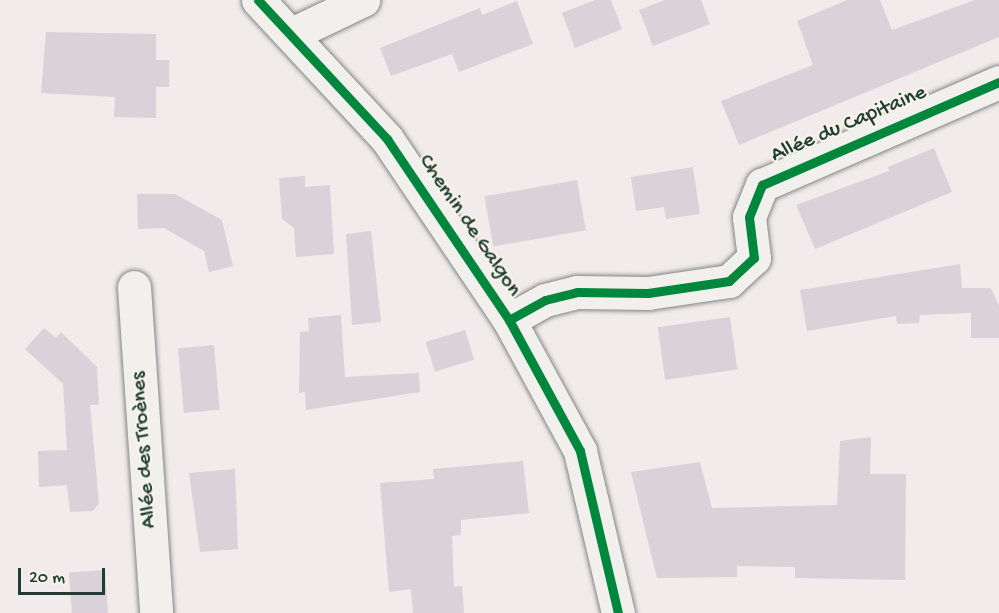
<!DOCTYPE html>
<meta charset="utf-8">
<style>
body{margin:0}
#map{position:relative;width:999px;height:613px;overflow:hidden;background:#f1ebeb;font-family:"Gochi Hand",sans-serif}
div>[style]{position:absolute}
.building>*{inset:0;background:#d9d2d8;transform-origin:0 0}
.roads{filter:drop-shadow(0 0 2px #838684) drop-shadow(0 0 2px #838684)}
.minor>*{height:33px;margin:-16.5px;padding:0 16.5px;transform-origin:16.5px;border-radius:16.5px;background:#f2f0ed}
.major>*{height:33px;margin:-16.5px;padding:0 16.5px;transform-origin:16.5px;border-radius:16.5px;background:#f2f0ed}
.cycleway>*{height:9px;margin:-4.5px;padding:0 4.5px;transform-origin:4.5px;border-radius:4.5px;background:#00873e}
span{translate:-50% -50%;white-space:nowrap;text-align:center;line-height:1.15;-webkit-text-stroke:4.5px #f7f3e8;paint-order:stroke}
.street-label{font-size:22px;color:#1f3d34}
.scale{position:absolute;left:18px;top:568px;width:87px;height:27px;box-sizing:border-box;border:3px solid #1f3d34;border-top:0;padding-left:8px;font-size:18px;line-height:21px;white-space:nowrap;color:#1f3d34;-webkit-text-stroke:4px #f7f3e8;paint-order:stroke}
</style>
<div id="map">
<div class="building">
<i style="clip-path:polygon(595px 0,611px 0,622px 29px,575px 48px,562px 13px)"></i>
<i style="clip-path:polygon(665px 0,701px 0,710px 24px,653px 46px,639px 10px)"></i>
<i style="clip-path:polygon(847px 0,880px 0,892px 30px,975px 0,999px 0,999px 37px,739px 145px,721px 101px,813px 65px,797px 21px)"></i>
<i style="clip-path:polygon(517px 1px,533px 44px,459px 72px,452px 54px,391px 76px,380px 48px,480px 8px,482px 15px)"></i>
<i style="clip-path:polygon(46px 32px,156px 34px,156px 60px,169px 60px,169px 87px,156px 87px,156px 118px,114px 117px,115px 97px,41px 93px)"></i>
<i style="clip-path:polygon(934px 148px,952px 192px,815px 249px,796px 205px,889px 171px,888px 167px)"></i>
<i style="clip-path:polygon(693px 167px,700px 214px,666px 219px,664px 207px,636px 211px,631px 177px)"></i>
<i style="clip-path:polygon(305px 176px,305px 187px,330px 185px,334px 254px,296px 257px,294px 228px,282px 219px,279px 178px)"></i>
<i style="left:577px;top:180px;width:51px;height:94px;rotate:80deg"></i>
<i style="clip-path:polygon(137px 194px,175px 194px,222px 220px,233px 266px,209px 272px,204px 251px,164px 228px,138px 229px)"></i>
<i style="clip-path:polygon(371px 231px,381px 322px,352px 325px,346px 234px)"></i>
<i style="clip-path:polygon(960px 264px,962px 288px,991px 288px,999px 306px,999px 338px,971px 338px,971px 313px,920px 315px,919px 323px,897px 324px,896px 316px,807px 331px,800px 290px)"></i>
<i style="clip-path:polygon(341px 315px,345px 377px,419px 373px,420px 392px,306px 410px,305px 392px,299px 393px,300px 332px,309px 331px,308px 318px)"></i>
<i style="left:730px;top:317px;width:53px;height:73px;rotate:82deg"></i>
<i style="clip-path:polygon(44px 328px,56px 338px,61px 332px,97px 367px,99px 405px,90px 405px,99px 503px,93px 511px,70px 512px,67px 485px,39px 487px,38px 451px,67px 450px,63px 384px,25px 349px)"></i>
<i style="left:465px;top:330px;width:31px;height:41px;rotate:73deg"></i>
<i style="left:214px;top:345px;width:65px;height:36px;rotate:85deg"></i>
<i style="clip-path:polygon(871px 437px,870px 474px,906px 474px,905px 580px,795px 578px,795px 567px,737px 566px,737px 577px,657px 578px,631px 472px,700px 462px,712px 508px,837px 505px,840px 441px)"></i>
<i style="clip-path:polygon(523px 461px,529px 513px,461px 520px,461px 535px,452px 536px,454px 587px,462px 586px,464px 613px,413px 613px,411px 589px,389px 592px,380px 483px,434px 479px,433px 469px)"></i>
<i style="clip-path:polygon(235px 469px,238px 549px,200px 552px,189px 473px)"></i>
<i style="left:105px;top:570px;width:43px;height:36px;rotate:86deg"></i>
</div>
<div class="roads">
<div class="minor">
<i style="left:292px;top:34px;width:79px;rotate:-25.6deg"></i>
<i style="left:134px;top:287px;width:327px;rotate:86.1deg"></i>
<i style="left:509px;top:320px;width:41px;rotate:-29.1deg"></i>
<i style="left:545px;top:300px;width:33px;rotate:-14deg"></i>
<i style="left:577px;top:292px;width:71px;rotate:0.8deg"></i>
<i style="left:648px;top:293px;width:82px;rotate:-8.4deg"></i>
<i style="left:729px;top:281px;width:34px;rotate:-43deg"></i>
<i style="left:754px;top:258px;width:41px;rotate:-97deg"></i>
<i style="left:749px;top:217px;width:35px;rotate:-68deg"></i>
<i style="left:762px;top:185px;width:258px;rotate:-23.5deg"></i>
</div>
<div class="major">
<i style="left:258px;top:0;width:190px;rotate:47.1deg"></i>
<i style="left:387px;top:139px;width:218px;rotate:56deg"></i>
<i style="left:509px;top:320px;width:149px;rotate:61.5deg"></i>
<i style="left:580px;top:451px;width:166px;rotate:76.8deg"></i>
</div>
</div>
<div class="cycleway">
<i style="left:258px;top:0;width:190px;rotate:47.1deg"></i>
<i style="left:387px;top:139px;width:218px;rotate:56deg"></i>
<i style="left:509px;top:320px;width:149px;rotate:61.5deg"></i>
<i style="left:580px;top:451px;width:166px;rotate:76.8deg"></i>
<i style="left:509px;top:320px;width:41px;rotate:-29.1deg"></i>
<i style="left:545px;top:300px;width:33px;rotate:-14deg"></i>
<i style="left:577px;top:292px;width:71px;rotate:0.8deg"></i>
<i style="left:648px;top:293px;width:82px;rotate:-8.4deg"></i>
<i style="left:729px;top:281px;width:34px;rotate:-43deg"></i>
<i style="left:754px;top:258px;width:41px;rotate:-97deg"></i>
<i style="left:749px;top:217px;width:35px;rotate:-68deg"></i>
<i style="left:762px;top:185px;width:258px;rotate:-23.5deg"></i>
</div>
<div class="street-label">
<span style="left:849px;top:125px;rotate:-23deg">Allée du Capitaine</span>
<span style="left:469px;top:226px;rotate:56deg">Chemin de Galgon</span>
<span style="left:145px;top:450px;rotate:-94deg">Allée des Troènes</span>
</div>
<div class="scale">20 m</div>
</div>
